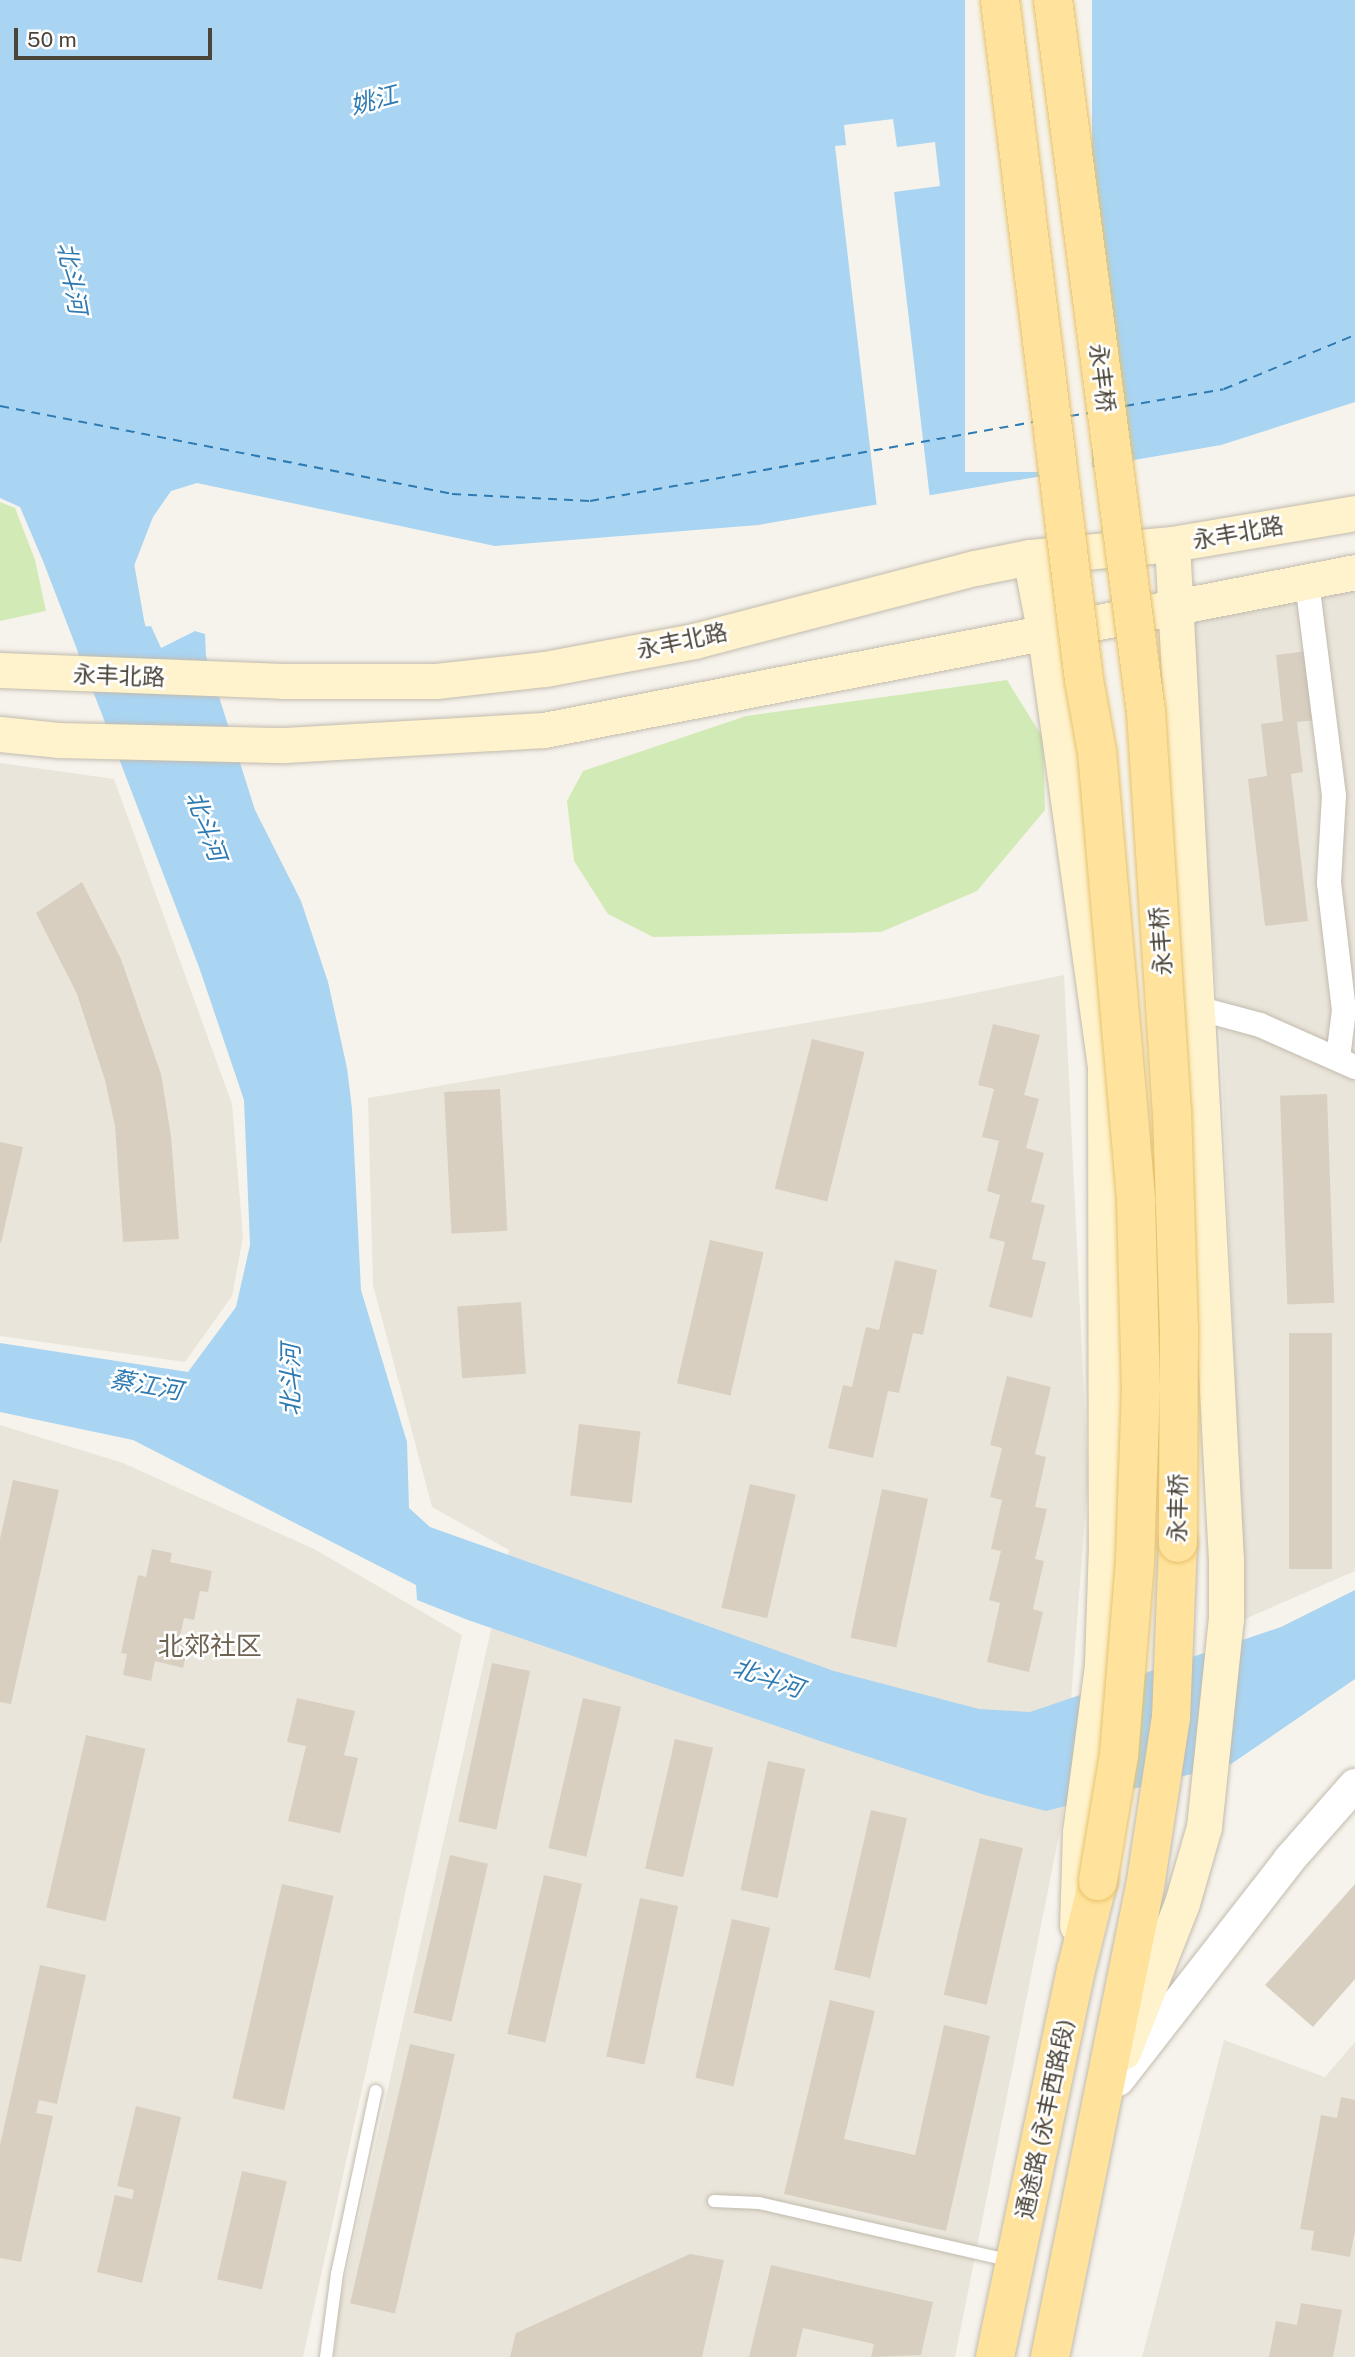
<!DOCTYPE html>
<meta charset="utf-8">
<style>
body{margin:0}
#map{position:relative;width:1355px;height:2357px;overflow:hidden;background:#f6f3ec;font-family:"Public Sans","Noto Sans SC",sans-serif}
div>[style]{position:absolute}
.residential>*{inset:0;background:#eae5da}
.green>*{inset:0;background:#d2eab5}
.water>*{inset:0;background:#a9d4f2}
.pier>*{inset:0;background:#f6f3ec;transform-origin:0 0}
.canal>*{height:28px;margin:-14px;padding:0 14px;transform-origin:14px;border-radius:14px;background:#a9d4f2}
.ferry>*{height:2px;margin-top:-1px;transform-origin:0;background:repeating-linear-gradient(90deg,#2e7ab2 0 9px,transparent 0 16px)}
.building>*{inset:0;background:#d8cfc1;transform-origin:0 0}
.roads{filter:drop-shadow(0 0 2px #c2bbae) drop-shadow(0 0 2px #c2bbae)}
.service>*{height:12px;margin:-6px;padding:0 6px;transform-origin:6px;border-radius:6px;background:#fff}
.minor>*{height:24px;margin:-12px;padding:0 12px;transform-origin:12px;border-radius:12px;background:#fff}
.tertiary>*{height:32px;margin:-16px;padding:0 16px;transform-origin:16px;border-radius:16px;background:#fff}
.secondary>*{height:35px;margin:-17.5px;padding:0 17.5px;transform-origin:17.5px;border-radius:17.5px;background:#fff3cd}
.primary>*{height:38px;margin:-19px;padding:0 19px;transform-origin:19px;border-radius:19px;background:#ffe39c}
.bridges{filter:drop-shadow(0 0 2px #e6c16a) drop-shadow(0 0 2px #e6c16a)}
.primary-bridge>*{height:38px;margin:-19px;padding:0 19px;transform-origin:19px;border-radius:19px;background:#ffe39c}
span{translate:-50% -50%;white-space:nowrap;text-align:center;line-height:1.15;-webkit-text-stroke:5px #fff;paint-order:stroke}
.street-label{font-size:23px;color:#4b4439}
.water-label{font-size:24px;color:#2e7ab2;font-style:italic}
.quarter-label{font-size:26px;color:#6e6250}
.scale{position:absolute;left:14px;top:28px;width:198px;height:32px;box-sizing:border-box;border:4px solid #4b4439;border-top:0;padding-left:9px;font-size:21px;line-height:24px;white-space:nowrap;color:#4b4439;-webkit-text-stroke:5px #fff;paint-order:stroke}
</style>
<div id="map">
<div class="residential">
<i style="clip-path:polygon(1355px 585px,1355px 1571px,1245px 1619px,1221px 1042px,1186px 618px)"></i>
<i style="clip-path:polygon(0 763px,114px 779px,232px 1104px,243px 1237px,232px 1296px,185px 1362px,0 1336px)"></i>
<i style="clip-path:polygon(1064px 975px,1088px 1477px,1062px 1820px,955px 2357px,334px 2357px,339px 2306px,509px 1550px,432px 1507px,373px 1285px,368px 1098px,945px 999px)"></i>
<i style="clip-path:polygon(0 1425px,123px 1463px,314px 1549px,462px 1635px,303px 2357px,0 2357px)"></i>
<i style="clip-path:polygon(1224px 2040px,1325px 2077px,1355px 2042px,1355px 2357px,1142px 2357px)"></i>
</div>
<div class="green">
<i style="clip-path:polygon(0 502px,15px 508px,35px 560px,46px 611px,0 621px)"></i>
<i style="clip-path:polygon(1007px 680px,1043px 738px,1045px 810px,977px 891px,881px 932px,653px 937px,608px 914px,574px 861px,567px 801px,583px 771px,746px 716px)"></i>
</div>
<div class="water">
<i style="clip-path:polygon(0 0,1355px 0,1355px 402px,1221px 445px,758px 525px,495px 546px,197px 483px,171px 491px,153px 517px,118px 607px,120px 629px,151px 626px,161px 648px,195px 631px,205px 634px,206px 656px,255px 810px,301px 901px,328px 982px,347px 1068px,352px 1109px,361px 1290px,407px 1442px,409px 1508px,430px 1527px,834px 1671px,979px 1709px,1030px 1712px,1281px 1627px,1355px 1590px,1355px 1679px,1231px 1764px,1046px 1811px,985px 1795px,826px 1743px,468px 1620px,417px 1600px,416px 1585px,133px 1440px,0 1412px,0 1343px,188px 1372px,236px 1307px,250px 1245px,244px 1100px,199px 967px,43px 561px,20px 507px,0 498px)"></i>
</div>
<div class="pier">
<i style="left:965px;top:0;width:127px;height:472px"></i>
<i style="clip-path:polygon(893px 119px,897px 147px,935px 142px,940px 186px,894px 192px,930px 499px,877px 508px,835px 146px,846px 145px,844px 125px)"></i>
</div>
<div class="canal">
<i style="left:118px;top:553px;width:75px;rotate:80deg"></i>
<i style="left:131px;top:627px;width:39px;rotate:69deg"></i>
</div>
<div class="ferry">
<i style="left:0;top:406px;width:460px;rotate:11deg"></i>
<i style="left:452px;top:494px;width:138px;rotate:2.9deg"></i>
<i style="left:590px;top:501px;width:450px;rotate:-10.1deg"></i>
<i style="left:1125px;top:406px;width:100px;rotate:-9.7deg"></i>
<i style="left:1224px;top:389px;width:142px;rotate:-22.4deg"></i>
<i style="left:1070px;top:416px;width:19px;rotate:-9deg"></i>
</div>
<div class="building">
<i style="clip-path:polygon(1308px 651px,1316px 720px,1297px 722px,1303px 772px,1291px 774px,1308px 921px,1265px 926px,1248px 779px,1267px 776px,1261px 724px,1283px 721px,1276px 655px)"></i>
<i style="clip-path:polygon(82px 882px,121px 959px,161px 1074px,171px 1136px,179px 1239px,123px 1242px,115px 1126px,105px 1080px,77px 994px,36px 913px)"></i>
<i style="clip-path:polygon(993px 1024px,1040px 1035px,1024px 1095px,1039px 1099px,1026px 1148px,1044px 1153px,1031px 1202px,1045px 1205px,1032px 1259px,1046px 1262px,1032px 1318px,989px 1307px,1005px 1242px,989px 1238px,1000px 1195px,987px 1191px,999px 1141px,982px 1137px,994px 1089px,978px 1085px)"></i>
<i style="left:812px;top:1039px;width:54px;height:154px;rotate:14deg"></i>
<i style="left:500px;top:1089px;width:142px;height:56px;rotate:87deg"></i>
<i style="left:1327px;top:1094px;width:209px;height:47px;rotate:88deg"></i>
<i style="clip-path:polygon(0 1142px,23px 1147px,1px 1243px,0 1242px)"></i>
<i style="left:710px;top:1240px;width:55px;height:147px;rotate:13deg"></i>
<i style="clip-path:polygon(895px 1260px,937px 1270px,923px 1335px,913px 1333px,899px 1393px,888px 1391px,873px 1458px,828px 1448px,843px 1385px,852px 1387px,866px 1327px,879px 1330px)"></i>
<i style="left:521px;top:1302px;width:72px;height:64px;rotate:86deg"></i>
<i style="left:1289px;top:1333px;width:43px;height:236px"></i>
<i style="clip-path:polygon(1007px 1376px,1051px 1387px,1035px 1454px,1046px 1457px,1035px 1507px,1047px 1509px,1035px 1559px,1044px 1561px,1033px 1609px,1043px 1612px,1029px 1672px,987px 1662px,1000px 1603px,989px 1600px,1001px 1551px,991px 1549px,1002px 1500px,990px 1497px,1002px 1448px,990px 1445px)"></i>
<i style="left:579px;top:1424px;width:62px;height:72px;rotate:7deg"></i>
<i style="clip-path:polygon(13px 1480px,59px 1490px,11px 1704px,0 1702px,0 1539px)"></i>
<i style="left:750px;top:1484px;width:47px;height:127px;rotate:13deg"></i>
<i style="left:882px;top:1489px;width:47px;height:152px;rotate:12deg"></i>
<i style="clip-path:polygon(152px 1549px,172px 1553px,170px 1562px,212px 1571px,208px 1592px,200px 1591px,194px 1620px,184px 1618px,180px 1637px,190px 1639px,183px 1668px,155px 1661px,151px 1681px,123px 1675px,127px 1654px,121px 1653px,138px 1575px,146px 1577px)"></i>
<i style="left:492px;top:1663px;width:39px;height:162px;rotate:12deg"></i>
<i style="clip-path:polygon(297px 1698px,355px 1711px,344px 1755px,358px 1758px,340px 1833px,288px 1821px,306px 1746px,287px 1742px)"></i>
<i style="left:583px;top:1698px;width:39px;height:154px;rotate:13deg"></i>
<i style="left:86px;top:1735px;width:61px;height:177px;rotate:13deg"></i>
<i style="left:675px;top:1739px;width:39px;height:133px;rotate:13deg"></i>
<i style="left:768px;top:1761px;width:38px;height:132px;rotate:12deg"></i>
<i style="left:871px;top:1810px;width:37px;height:164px;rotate:13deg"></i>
<i style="left:980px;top:1838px;width:44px;height:161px;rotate:13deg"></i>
<i style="left:450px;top:1855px;width:39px;height:162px;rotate:13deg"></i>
<i style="left:544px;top:1875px;width:39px;height:163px;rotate:13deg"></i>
<i style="left:282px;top:1884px;width:53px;height:220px;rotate:13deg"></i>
<i style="clip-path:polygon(1355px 1884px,1355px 1979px,1313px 2027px,1265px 1985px)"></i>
<i style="left:640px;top:1898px;width:39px;height:162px;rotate:12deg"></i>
<i style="left:732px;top:1919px;width:39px;height:163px;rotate:13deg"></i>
<i style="clip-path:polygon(40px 1965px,86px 1975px,57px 2104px,39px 2100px,36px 2113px,53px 2116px,21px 2262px,0 2258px,0 2145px)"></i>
<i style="clip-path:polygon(830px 2000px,875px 2011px,844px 2139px,915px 2155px,944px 2025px,990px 2036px,946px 2231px,784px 2194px)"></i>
<i style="left:410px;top:2044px;width:46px;height:266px;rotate:13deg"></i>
<i style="clip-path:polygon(1341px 2097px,1355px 2100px,1355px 2230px,1350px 2257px,1311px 2250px,1314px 2231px,1300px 2229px,1321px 2115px,1337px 2118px)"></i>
<i style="clip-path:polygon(136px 2106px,181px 2117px,142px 2283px,97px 2272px,115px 2195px,132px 2199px,134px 2190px,117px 2186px)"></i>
<i style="left:242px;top:2171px;width:46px;height:111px;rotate:13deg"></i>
<i style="clip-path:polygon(690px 2254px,724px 2260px,702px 2357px,510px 2357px,516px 2333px)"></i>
<i style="clip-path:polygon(771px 2265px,933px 2302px,921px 2355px,871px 2357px,874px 2344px,803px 2328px,796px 2357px,749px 2357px)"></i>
<i style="clip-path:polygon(1301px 2303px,1342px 2310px,1333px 2357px,1269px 2357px,1276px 2321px,1297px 2325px)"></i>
</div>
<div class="roads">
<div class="service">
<i style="left:714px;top:2201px;width:45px;rotate:2.5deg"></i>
<i style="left:759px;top:2203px;width:260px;rotate:12.9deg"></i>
<i style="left:326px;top:2357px;width:84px;rotate:-82.5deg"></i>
<i style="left:337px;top:2274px;width:187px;rotate:-78deg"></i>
</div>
<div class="minor">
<i style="left:1307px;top:582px;width:215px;rotate:82.8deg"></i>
<i style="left:1334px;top:795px;width:88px;rotate:93.3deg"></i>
<i style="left:1329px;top:883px;width:128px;rotate:83.3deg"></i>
<i style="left:1344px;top:1010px;width:48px;rotate:97.1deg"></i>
<i style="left:1197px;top:1008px;width:65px;rotate:15.1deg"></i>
<i style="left:1260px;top:1025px;width:104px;rotate:23.9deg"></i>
</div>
<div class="tertiary">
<i style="left:1118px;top:2080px;width:279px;rotate:-52.1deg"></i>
<i style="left:1289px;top:1860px;width:100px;rotate:-48.7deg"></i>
</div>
<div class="secondary">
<i style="left:1030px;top:557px;width:78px;rotate:79deg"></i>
<i style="left:1045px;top:634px;width:438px;rotate:82.1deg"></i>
<i style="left:1105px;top:1068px;width:476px;rotate:89.9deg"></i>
<i style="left:1106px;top:1544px;width:121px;rotate:91.9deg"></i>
<i style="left:1102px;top:1665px;width:168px;rotate:97.5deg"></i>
<i style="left:1080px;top:1832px;width:93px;rotate:91.8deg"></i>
<i style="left:0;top:670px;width:283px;rotate:2.2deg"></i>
<i style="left:283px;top:681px;width:153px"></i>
<i style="left:436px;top:681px;width:110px;rotate:-6.3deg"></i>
<i style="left:545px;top:669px;width:152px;rotate:-10.6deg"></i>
<i style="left:694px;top:641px;width:290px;rotate:-14.6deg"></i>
<i style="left:975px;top:568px;width:56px;rotate:-11.3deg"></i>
<i style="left:1030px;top:557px;width:143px;rotate:-5.2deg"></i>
<i style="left:1172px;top:544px;width:186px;rotate:-9.6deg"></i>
<i style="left:0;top:734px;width:58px;rotate:5.9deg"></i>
<i style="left:58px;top:740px;width:227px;rotate:1.3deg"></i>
<i style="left:285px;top:745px;width:259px;rotate:-3.3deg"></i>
<i style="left:544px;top:730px;width:826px;rotate:-11.02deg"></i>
<i style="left:1123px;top:2052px;width:160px;rotate:-68.4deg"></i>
<i style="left:1182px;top:1903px;width:79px;rotate:-73.9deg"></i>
<i style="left:1204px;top:1827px;width:209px;rotate:-84deg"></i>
<i style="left:1226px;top:1619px;width:59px;rotate:-90deg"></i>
<i style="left:1226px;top:1560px;width:1017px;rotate:-93.04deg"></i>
</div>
<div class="primary">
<i style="left:995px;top:2357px;width:395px;rotate:-78.2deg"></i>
<i style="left:1076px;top:1970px;width:92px;rotate:-76.1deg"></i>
<i style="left:1050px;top:2357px;width:480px;rotate:-78.6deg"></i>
<i style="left:1145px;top:1887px;width:171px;rotate:-81.3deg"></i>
<i style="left:1171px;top:1718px;width:175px;rotate:-87.7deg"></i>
</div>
</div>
<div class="bridges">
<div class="primary-bridge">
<i style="left:1000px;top:0;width:685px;rotate:82.96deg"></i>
<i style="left:1084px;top:680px;width:73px;rotate:79.8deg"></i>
<i style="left:1097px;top:752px;width:452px;rotate:85deg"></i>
<i style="left:1136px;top:1202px;width:185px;rotate:88.5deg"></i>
<i style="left:1141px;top:1387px;width:174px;rotate:92deg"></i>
<i style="left:1135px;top:1561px;width:195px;rotate:94.7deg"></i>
<i style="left:1119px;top:1755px;width:128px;rotate:99.5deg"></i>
<i style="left:1053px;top:0;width:718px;rotate:82.56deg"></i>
<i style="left:1146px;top:712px;width:399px;rotate:86.3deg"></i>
<i style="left:1172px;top:1110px;width:217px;rotate:88.2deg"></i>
<i style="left:1179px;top:1327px;width:216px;rotate:90.3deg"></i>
</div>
</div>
<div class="street-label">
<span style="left:1102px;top:378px;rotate:83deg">永丰桥</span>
<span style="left:1238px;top:533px;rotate:-10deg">永丰北路</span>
<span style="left:682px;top:641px;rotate:-12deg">永丰北路</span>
<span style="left:119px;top:676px;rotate:2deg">永丰北路</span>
<span style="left:1161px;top:941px;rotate:-94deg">永丰桥</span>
<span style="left:1178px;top:1508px;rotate:-89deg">永丰桥</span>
<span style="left:1045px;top:2119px;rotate:-78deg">通途路 (永丰西路段)</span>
</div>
<div class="water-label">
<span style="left:374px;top:100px;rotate:-15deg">姚江</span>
<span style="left:72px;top:278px;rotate:80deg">北斗河</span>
<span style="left:206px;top:826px;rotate:70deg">北斗河</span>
<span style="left:291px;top:1380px;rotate:-90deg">北斗河</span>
<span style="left:146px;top:1385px;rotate:10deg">蔡江河</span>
<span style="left:768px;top:1678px;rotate:19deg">北斗河</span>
</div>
<div class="quarter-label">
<span style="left:210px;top:1646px">北郊社区</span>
</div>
<div class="scale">50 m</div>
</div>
